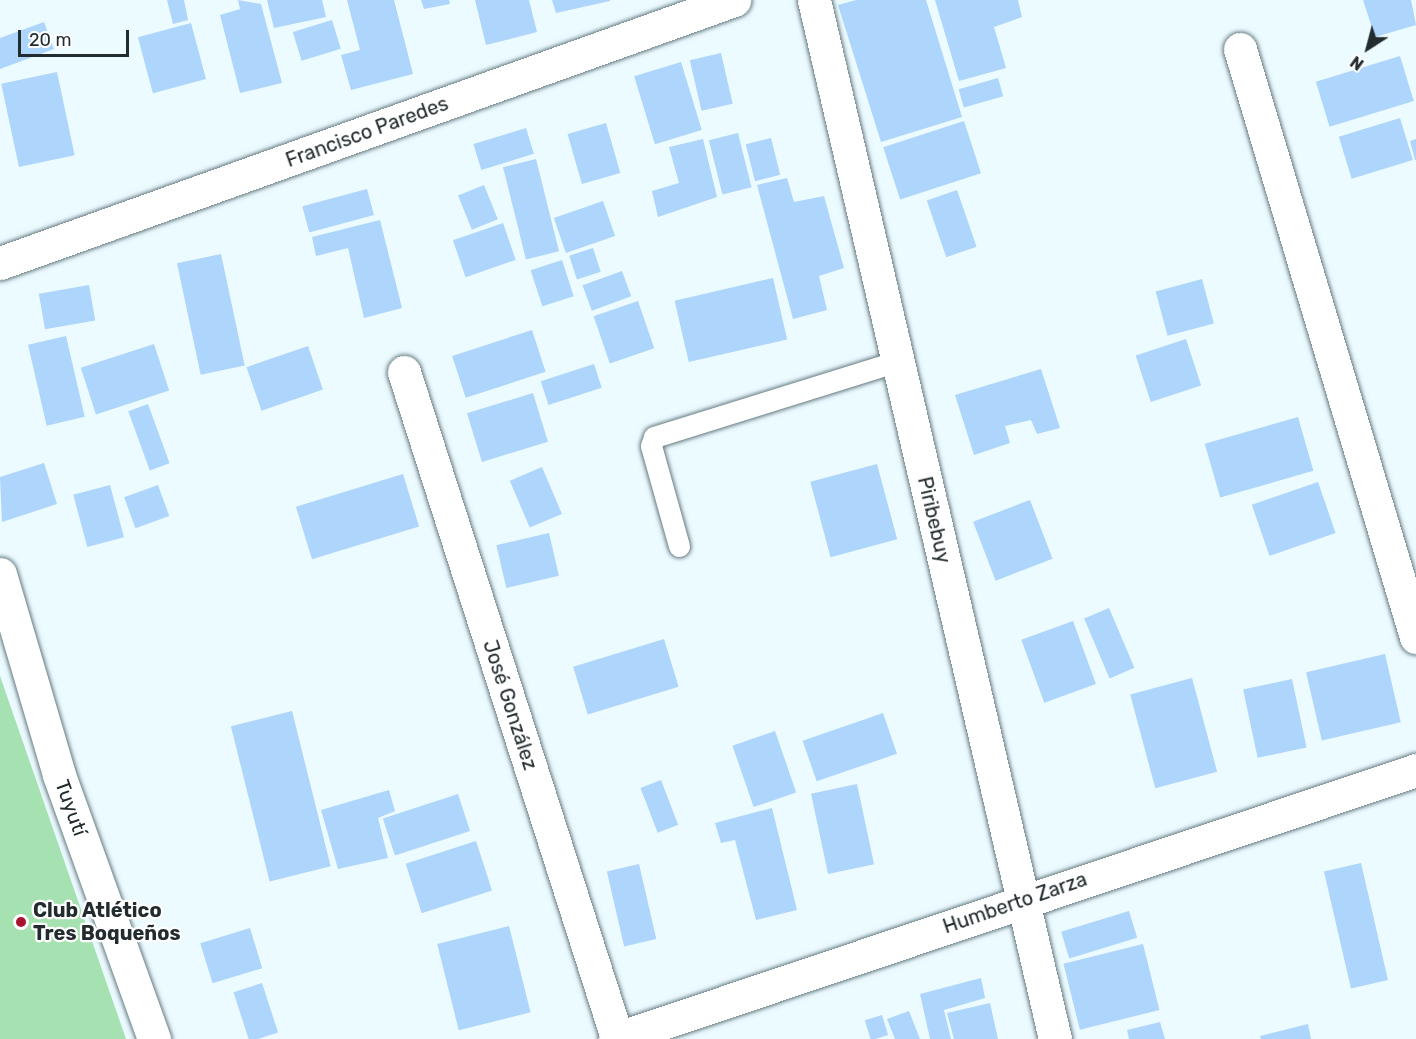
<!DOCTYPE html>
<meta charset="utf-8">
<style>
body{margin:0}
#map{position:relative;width:1416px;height:1039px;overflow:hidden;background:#ecfbff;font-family:Rubik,sans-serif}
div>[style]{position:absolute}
.green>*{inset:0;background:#a6e1b1}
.building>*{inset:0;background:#aed5fb;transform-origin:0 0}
.roads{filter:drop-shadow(0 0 2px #657b81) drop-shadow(0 0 2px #657b81)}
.service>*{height:21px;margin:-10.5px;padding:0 10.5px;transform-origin:10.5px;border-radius:10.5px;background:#fff}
.minor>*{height:33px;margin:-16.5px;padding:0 16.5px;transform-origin:16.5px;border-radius:16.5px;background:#fff}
.tertiary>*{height:33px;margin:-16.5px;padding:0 16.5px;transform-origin:16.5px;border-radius:16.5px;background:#fff}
.dots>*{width:16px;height:16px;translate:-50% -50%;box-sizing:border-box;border:3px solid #fff;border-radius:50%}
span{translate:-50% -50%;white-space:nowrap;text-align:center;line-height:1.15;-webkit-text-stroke:4.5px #fff;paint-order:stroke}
.street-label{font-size:20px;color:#222b2e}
.poi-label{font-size:20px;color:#222b2e;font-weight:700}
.left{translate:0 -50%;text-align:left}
.north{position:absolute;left:1338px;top:18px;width:60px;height:60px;-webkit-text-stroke:4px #fff;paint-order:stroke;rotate:216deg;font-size:16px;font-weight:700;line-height:24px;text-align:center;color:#222b2e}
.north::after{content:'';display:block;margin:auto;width:21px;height:27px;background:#222b2e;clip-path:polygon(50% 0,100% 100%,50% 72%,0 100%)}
.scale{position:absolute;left:18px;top:30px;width:111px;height:27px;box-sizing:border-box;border:3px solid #222b2e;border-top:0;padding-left:8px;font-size:18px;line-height:21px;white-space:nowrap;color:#222b2e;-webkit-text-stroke:4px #fff;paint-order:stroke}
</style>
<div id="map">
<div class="green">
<i style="clip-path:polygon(0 676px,126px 1039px,0 1039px)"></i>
</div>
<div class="building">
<i style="clip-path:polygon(167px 0,184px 0,188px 20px,173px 24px)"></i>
<i style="clip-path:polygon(238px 0,261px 4px,282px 83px,240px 93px,220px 15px,240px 9px)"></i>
<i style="clip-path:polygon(267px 0,322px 0,326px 17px,274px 28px)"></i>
<i style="clip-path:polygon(347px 0,394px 0,413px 74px,351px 90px,341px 55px,360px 50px)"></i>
<i style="clip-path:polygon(421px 0,449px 0,450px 4px,424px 9px)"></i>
<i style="clip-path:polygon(475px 0,529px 0,537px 32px,486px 45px)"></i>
<i style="clip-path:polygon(552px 0,610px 0,610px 1px,556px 13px)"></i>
<i style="clip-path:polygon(856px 0,926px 0,962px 117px,881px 142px,838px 5px)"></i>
<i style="clip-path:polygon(935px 0,1018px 0,1022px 17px,994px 27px,1006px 68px,959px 81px)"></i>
<i style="clip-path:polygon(1363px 0,1411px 0,1416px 25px,1375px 37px)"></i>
<i style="left:332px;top:20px;width:30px;height:41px;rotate:73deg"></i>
<i style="clip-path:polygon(44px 22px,54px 49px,0 69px,0 38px)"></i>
<i style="left:191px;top:23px;width:58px;height:55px;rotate:75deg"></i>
<i style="left:721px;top:53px;width:52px;height:32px;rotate:77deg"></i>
<i style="left:1400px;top:56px;width:47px;height:88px;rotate:73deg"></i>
<i style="left:681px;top:62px;width:71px;height:49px;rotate:73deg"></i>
<i style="left:57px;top:72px;width:85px;height:57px;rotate:78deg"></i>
<i style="left:998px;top:78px;width:19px;height:41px;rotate:74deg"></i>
<i style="left:1400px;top:118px;width:44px;height:64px;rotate:73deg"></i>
<i style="left:964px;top:121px;width:55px;height:85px;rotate:72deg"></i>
<i style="left:606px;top:123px;width:52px;height:40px;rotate:74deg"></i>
<i style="left:526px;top:128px;width:27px;height:55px;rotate:73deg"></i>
<i style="left:738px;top:133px;width:56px;height:30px;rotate:76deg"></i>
<i style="left:771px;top:138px;width:38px;height:26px;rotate:76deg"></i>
<i style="clip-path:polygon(703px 139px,717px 197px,658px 217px,652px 191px,679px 183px,669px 147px)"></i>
<i style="clip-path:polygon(1416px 139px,1416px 160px,1415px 160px,1410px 141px)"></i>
<i style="left:536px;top:159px;width:95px;height:34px;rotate:76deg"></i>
<i style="clip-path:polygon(787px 178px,794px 202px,824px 196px,844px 268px,819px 276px,827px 310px,793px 319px,757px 185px)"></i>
<i style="left:484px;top:185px;width:37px;height:28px;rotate:68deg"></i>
<i style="left:367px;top:189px;width:27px;height:67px;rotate:75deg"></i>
<i style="left:957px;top:190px;width:60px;height:32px;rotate:71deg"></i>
<i style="left:603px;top:201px;width:37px;height:52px;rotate:71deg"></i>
<i style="clip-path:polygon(380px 220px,402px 308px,364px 318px,348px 248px,316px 256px,312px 237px)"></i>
<i style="left:503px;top:223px;width:39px;height:53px;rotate:71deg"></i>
<i style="left:593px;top:248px;width:25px;height:25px;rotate:72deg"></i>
<i style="left:221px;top:254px;width:114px;height:45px;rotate:78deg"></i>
<i style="left:562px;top:260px;width:38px;height:33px;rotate:72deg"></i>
<i style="left:622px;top:271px;width:27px;height:42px;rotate:70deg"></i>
<i style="left:773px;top:278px;width:63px;height:101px;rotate:77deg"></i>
<i style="left:1202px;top:279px;width:46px;height:48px;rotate:75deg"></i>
<i style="left:89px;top:285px;width:36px;height:51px;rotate:80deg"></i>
<i style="left:638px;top:301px;width:50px;height:47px;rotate:71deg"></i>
<i style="left:532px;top:330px;width:44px;height:84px;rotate:72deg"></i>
<i style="left:66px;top:336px;width:83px;height:39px;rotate:77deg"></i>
<i style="left:1186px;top:339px;width:49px;height:53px;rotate:72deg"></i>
<i style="left:154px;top:344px;width:49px;height:77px;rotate:72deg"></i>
<i style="left:308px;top:346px;width:46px;height:65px;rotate:71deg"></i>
<i style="left:594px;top:364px;width:25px;height:56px;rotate:72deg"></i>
<i style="clip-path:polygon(1041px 369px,1060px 428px,1037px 434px,1031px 420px,1005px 426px,1010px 443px,974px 455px,955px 395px)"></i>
<i style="left:533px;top:393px;width:51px;height:69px;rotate:73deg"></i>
<i style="left:148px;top:404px;width:63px;height:21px;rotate:70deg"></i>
<i style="left:1298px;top:417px;width:56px;height:97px;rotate:74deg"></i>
<i style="clip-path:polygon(44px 463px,57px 504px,2px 522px,0 477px)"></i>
<i style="left:877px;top:464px;width:78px;height:69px;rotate:75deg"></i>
<i style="left:542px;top:467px;width:51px;height:35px;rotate:67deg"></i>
<i style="left:403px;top:474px;width:55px;height:112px;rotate:73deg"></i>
<i style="left:1318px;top:482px;width:54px;height:70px;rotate:71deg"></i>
<i style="left:110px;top:485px;width:54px;height:38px;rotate:75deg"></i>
<i style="left:158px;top:485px;width:33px;height:36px;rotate:70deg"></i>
<i style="left:1030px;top:500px;width:63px;height:61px;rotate:69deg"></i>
<i style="left:549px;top:533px;width:44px;height:54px;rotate:77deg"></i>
<i style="left:1109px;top:608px;width:65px;height:27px;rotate:67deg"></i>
<i style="left:1073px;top:621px;width:67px;height:55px;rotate:70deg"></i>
<i style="left:664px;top:639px;width:50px;height:95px;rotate:73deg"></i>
<i style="left:1385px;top:654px;width:70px;height:81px;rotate:77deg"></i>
<i style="left:1192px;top:678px;width:97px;height:64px;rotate:75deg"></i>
<i style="left:1292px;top:679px;width:70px;height:50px;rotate:78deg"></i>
<i style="left:292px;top:711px;width:160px;height:63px;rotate:76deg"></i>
<i style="left:883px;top:713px;width:43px;height:85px;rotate:71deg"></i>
<i style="left:775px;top:731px;width:65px;height:45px;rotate:71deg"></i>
<i style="left:661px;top:780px;width:48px;height:22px;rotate:69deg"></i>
<i style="left:857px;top:784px;width:82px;height:47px;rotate:78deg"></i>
<i style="clip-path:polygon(389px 790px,395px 811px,378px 818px,388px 858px,338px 869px,321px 810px)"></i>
<i style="left:458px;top:794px;width:39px;height:79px;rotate:72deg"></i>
<i style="clip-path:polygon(772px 808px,797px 910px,756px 920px,735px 840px,721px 843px,715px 823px)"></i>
<i style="left:476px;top:841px;width:52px;height:74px;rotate:72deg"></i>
<i style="left:1361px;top:863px;width:120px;height:38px;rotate:77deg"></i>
<i style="left:639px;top:864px;width:77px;height:33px;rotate:77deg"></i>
<i style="left:1129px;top:911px;width:28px;height:71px;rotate:73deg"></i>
<i style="left:509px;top:926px;width:89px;height:74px;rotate:76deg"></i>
<i style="left:250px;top:928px;width:42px;height:52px;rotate:73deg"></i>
<i style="left:1143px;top:944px;width:68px;height:82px;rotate:76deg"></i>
<i style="clip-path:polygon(981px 978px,985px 998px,944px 1010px,951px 1039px,930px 1039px,920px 994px)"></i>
<i style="left:262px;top:983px;width:52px;height:30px;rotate:72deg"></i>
<i style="clip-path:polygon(990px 1003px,998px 1039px,954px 1039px,947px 1013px)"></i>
<i style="clip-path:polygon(909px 1011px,920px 1039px,895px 1039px,887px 1019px)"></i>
<i style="left:882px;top:1015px;width:21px;height:18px;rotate:73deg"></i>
<i style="clip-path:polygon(1160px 1022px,1165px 1039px,1129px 1039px,1127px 1030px)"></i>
<i style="clip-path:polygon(1308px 1024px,1311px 1039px,1261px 1039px,1260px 1036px)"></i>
</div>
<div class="roads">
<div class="service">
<i style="left:679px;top:546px;width:104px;rotate:-105.6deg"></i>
<i style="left:651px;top:446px;width:9px;rotate:-72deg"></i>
<i style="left:654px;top:437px;width:256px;rotate:-17.3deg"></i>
</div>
<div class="minor">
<i style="left:1240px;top:49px;width:614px;rotate:73.34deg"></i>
<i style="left:404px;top:372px;width:699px;rotate:72.26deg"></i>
<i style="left:0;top:574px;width:209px;rotate:73.6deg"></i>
<i style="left:59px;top:775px;width:281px;rotate:70.2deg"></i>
<i style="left:615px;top:1039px;width:845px;rotate:-18.56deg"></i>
</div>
<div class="tertiary">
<i style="left:814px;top:0;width:1067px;rotate:76.94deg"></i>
<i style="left:0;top:263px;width:780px;rotate:-19.71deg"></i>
</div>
</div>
<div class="dots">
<i style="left:21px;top:922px;background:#a91231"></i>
</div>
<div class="street-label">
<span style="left:367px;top:132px;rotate:-20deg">Francisco Paredes</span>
<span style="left:934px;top:520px;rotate:77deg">Piribebuy</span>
<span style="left:510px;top:705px;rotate:72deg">José González</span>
<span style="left:71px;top:808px;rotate:70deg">Tuyutí</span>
<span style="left:1015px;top:903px;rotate:-19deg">Humberto Zarza</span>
</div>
<div class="poi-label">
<span class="left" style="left:33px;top:922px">Club Atlético<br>Tres Boqueños</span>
</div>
<div class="north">N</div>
<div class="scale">20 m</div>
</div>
